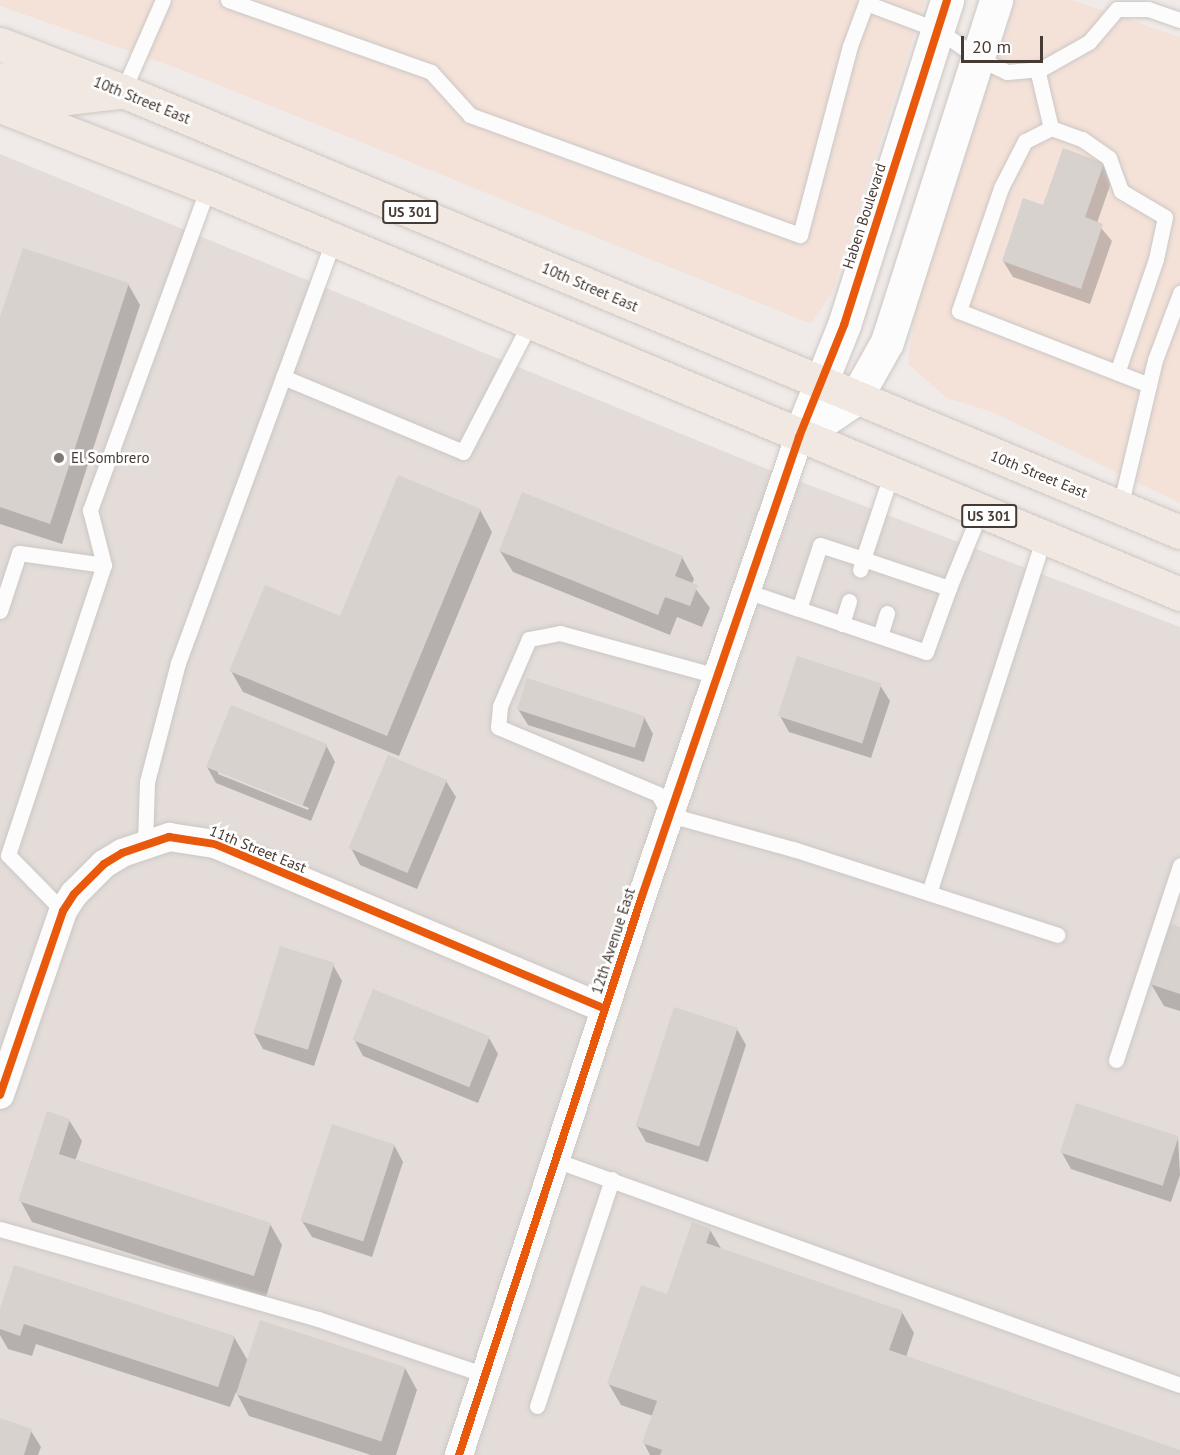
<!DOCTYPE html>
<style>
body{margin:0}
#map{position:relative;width:1180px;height:1455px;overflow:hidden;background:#f0ebe8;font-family:"PT Sans",sans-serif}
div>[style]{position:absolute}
.commercial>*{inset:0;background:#f4e2d9}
.industrial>*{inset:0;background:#e3dcd9}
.shadow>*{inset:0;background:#0003}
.building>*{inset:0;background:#d8d2cf;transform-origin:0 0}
.roads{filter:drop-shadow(0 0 2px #ccc7c4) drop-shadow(0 0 2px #ccc7c4)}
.service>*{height:15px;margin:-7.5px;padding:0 7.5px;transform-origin:7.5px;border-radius:7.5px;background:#fdfcfc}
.minor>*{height:28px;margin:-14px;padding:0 14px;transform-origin:14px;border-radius:14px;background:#fdfcfc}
.tertiary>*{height:33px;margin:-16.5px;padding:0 16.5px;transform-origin:16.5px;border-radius:16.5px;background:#fdfcfc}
.primary>*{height:33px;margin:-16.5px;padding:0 16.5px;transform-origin:16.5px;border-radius:16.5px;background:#f1e8e2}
.cycleway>*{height:8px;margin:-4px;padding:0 4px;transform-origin:4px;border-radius:4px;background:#e8590c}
.dots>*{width:16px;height:16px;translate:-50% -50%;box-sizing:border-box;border:3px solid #fff;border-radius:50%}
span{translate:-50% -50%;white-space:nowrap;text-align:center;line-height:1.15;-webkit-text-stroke:5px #fff;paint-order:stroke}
.shield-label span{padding:2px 4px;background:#fff;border:2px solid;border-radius:4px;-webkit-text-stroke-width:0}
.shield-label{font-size:14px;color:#463a34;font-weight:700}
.street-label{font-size:15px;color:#463a34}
.poi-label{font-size:15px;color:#463a34}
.left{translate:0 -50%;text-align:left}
.scale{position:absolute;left:961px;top:36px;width:82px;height:27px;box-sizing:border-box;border:3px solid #463a34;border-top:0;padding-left:8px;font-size:18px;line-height:21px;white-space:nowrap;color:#463a34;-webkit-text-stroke:4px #fff;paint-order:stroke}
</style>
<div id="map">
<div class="commercial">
<i style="clip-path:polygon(0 0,925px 0,832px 293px,811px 324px,177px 68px,0 6px)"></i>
<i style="clip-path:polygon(1015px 0,1071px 0,1180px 37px,1180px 503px,992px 412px,947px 398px,908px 364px,916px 300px)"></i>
</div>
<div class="industrial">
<i style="clip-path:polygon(0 154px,757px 465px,1180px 627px,1180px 1455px,0 1455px)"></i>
</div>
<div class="shadow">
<i style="clip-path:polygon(1103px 164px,1112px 180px,1097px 223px,1112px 241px,1090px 304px,1013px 277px,1003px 261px,1044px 207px)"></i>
<i style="clip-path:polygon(128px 284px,140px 305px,62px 544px,0 524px,0 321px)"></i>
<i style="clip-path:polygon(480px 510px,492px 532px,399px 756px,243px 692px,231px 671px,340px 618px)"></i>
<i style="clip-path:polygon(500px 551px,682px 557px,694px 579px,692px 584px,710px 608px,702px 627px,677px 617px,670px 635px,513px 572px)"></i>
<i style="clip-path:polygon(880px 685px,890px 701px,871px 758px,789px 732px,780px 716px)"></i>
<i style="clip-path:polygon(518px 709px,644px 717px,653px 734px,644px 762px,528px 725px)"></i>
<i style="clip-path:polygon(evenodd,326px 745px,335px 762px,311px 821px,216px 783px,207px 767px,326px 745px,218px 771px,309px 808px,308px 810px,218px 774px,218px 771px)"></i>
<i style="clip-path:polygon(446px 781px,456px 797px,417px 889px,360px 865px,351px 848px)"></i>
<i style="clip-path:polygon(1180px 928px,1180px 1011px,1164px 1006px,1151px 984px)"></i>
<i style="clip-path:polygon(333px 965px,342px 981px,314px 1066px,263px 1049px,254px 1033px)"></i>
<i style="clip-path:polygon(737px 1029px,746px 1045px,708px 1162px,646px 1142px,637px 1126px)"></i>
<i style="clip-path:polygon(489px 1038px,498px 1054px,478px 1103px,363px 1056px,354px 1039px)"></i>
<i style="clip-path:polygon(69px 1120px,82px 1141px,75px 1161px,270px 1224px,282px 1245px,266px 1297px,32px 1222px,20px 1200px)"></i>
<i style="clip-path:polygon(1178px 1138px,1180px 1175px,1171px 1202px,1071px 1169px,1062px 1153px)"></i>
<i style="clip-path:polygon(394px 1145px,403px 1162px,372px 1257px,312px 1237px,302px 1221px)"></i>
<i style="clip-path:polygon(710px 1230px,722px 1250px,902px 1312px,914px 1333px,906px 1357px,1180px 1452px,1180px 1455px,650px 1455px,644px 1443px,653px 1416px,621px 1405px,608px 1383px)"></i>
<i style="clip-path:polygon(0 1313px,234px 1337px,248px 1361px,405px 1368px,417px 1390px,396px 1455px,371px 1455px,249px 1416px,236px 1392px,230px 1407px,36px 1344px,32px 1356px,8px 1349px,0 1335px)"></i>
<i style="clip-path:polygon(0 1420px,31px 1431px,41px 1447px,38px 1455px,0 1455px)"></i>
</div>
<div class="building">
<i style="clip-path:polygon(1063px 148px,1104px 163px,1085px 217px,1103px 224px,1081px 289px,1002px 261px,1023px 198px,1043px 205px)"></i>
<i style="clip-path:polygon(23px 248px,129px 283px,50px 524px,0 507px,0 317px)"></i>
<i style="clip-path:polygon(398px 475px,481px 509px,387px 736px,229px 671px,265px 585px,340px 616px)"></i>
<i style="clip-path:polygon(522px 492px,683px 556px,675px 576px,698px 585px,690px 606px,665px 597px,658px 615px,499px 551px)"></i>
<i style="left:797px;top:656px;width:89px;height:63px;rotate:18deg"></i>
<i style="left:527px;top:678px;width:124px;height:33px;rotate:18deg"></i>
<i style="left:231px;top:705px;width:104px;height:67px;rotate:22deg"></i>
<i style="left:388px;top:755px;width:64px;height:101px;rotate:23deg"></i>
<i style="clip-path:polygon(1170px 923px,1180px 927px,1180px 994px,1150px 984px)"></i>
<i style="left:280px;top:946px;width:57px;height:91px;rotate:17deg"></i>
<i style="left:373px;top:989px;width:126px;height:55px;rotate:22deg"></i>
<i style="left:674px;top:1007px;width:67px;height:125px;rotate:18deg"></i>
<i style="left:1076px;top:1103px;width:108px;height:52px;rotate:18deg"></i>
<i style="clip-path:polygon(47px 1111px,70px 1119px,59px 1154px,271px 1223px,254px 1276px,18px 1201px)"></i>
<i style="left:332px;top:1124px;width:66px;height:102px;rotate:18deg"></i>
<i style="clip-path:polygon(692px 1222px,711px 1229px,706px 1243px,903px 1311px,889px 1350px,1180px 1450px,1180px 1455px,660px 1455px,662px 1450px,642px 1443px,657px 1401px,607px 1384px,641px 1285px,667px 1294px)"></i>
<i style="clip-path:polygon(14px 1265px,235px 1336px,218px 1387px,24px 1324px,20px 1336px,0 1329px,0 1309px)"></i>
<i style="left:260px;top:1320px;width:153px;height:78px;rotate:18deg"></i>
<i style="clip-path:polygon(0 1418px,32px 1429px,24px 1455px,0 1455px)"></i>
</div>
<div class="roads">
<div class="service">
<i style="left:228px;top:0;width:215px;rotate:19.5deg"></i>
<i style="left:431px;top:72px;width:58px;rotate:47.8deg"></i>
<i style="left:470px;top:115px;width:351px;rotate:20deg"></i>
<i style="left:800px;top:235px;width:196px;rotate:-75.2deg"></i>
<i style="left:850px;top:46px;width:46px;rotate:-69.6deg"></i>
<i style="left:866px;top:3px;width:77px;rotate:20.6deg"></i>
<i style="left:938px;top:30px;width:49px;rotate:35deg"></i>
<i style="left:978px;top:58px;width:32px;rotate:26deg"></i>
<i style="left:1007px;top:72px;width:34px;rotate:-5deg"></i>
<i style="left:1041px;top:69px;width:55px;rotate:-29.4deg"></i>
<i style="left:1089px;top:42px;width:43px;rotate:-49.7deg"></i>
<i style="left:1117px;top:9px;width:31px"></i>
<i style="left:1148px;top:9px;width:34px;rotate:19deg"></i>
<i style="left:1037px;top:69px;width:61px;rotate:76.7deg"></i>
<i style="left:1051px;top:128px;width:29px;rotate:153deg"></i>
<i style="left:1025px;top:141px;width:53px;rotate:117.1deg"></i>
<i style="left:1001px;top:188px;width:130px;rotate:108.9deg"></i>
<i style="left:959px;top:311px;width:204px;rotate:21.3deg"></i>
<i style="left:123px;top:91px;width:99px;rotate:-66.3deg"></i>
<i style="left:1051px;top:128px;width:33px;rotate:20deg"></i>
<i style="left:1082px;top:139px;width:33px;rotate:35deg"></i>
<i style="left:1109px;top:158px;width:35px;rotate:70deg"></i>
<i style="left:1121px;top:191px;width:51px;rotate:30.6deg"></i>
<i style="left:1165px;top:217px;width:43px;rotate:102.1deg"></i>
<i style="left:1156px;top:259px;width:120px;rotate:108.9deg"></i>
<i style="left:283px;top:377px;width:195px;rotate:22.6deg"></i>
<i style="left:463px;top:452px;width:145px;rotate:-62.6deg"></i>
<i style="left:891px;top:475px;width:89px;rotate:108.4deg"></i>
<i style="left:863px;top:559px;width:91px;rotate:18.6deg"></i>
<i style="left:949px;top:588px;width:82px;rotate:-67.8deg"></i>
<i style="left:1120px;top:507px;width:151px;rotate:-76.6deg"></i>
<i style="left:1155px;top:360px;width:72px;rotate:-69.5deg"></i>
<i style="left:746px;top:591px;width:56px;rotate:18.8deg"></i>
<i style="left:799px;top:609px;width:67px;rotate:-71.8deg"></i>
<i style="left:820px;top:545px;width:45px;rotate:18deg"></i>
<i style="left:863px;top:559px;width:11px;rotate:105deg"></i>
<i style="left:799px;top:609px;width:134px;rotate:18.7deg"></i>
<i style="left:926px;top:652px;width:68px;rotate:-70.2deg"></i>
<i style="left:0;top:611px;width:61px;rotate:-71.9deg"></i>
<i style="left:19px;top:553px;width:86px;rotate:8deg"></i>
<i style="left:842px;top:624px;width:24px;rotate:-73deg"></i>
<i style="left:880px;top:636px;width:24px;rotate:-73deg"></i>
<i style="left:717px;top:676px;width:163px;rotate:-164.7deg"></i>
<i style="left:560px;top:633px;width:32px;rotate:169deg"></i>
<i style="left:529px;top:639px;width:73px;rotate:113.4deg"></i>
<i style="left:500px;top:706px;width:21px;rotate:95deg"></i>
<i style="left:498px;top:727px;width:173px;rotate:22.7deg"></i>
<i style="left:658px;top:794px;width:24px;rotate:60deg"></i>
<i style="left:670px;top:815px;width:128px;rotate:15.5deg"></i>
<i style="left:793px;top:849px;width:278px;rotate:18deg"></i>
<i style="left:145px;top:843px;width:61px;rotate:-88.1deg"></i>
<i style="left:147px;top:782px;width:123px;rotate:-75.4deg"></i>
<i style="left:178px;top:663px;width:451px;rotate:-69.8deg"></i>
<i style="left:929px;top:893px;width:373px;rotate:-72.1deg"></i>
<i style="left:63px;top:911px;width:78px;rotate:-134.5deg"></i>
<i style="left:8px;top:855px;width:305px;rotate:-71.7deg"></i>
<i style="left:104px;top:565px;width:57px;rotate:-104.3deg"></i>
<i style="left:90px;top:510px;width:344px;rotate:-69.9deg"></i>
<i style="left:1116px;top:1060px;width:205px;rotate:-71.8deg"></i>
<i style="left:555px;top:1160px;width:664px;rotate:19.8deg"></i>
<i style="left:0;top:1229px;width:330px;rotate:15.8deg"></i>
<i style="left:318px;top:1319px;width:176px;rotate:18.5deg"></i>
<i style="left:537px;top:1406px;width:239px;rotate:-71.7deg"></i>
</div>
<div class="minor">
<i style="left:0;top:1095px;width:194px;rotate:-71.1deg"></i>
<i style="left:63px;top:911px;width:20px;rotate:-57deg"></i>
<i style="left:74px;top:894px;width:42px;rotate:-45deg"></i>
<i style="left:104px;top:864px;width:21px;rotate:-31deg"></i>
<i style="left:122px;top:853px;width:50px;rotate:-18.8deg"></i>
<i style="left:169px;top:837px;width:47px;rotate:8.7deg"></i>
<i style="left:215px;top:844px;width:423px;rotate:22.9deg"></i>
<i style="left:459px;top:1455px;width:588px;rotate:-71.87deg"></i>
<i style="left:642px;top:896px;width:485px;rotate:-71.1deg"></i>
</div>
<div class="tertiary">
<i style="left:799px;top:437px;width:68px;rotate:-34.2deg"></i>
<i style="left:855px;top:399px;width:65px;rotate:-60.7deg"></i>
<i style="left:887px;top:342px;width:359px;rotate:-72.3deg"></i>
<i style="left:799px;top:437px;width:121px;rotate:-68.1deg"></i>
<i style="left:844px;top:325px;width:341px;rotate:-72.4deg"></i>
</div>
<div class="primary">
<i style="left:0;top:44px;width:132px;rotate:20.9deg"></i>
<i style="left:123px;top:91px;width:1145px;rotate:22.65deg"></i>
<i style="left:0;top:79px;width:70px;rotate:15.8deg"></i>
<i style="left:67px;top:98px;width:51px;rotate:-6.7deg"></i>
<i style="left:0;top:106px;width:223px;rotate:21.3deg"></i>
<i style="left:208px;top:187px;width:1054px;rotate:22.72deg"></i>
</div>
</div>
<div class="cycleway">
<i style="left:0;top:1095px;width:194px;rotate:-71.1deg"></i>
<i style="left:63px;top:911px;width:20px;rotate:-57deg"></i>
<i style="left:74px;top:894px;width:42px;rotate:-45deg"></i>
<i style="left:104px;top:864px;width:21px;rotate:-31deg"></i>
<i style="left:122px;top:853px;width:50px;rotate:-18.8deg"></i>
<i style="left:169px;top:837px;width:47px;rotate:8.7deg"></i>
<i style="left:215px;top:844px;width:423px;rotate:22.9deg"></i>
<i style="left:459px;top:1455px;width:588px;rotate:-71.87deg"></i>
<i style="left:642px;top:896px;width:485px;rotate:-71.1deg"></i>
<i style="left:799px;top:437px;width:121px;rotate:-68.1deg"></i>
<i style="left:844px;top:325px;width:341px;rotate:-72.4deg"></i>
</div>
<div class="dots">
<i style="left:59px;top:458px;background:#827873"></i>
</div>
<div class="shield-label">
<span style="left:410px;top:212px">US 301</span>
<span style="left:989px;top:516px">US 301</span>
</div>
<div class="street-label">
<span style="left:142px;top:100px;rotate:22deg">10th Street East</span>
<span style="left:864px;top:216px;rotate:-72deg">Haben Boulevard</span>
<span style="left:590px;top:287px;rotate:23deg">10th Street East</span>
<span style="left:1039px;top:474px;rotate:22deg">10th Street East</span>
<span style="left:258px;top:849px;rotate:22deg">11th Street East</span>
<span style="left:613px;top:941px;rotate:-72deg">12th Avenue East</span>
</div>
<div class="poi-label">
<span class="left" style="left:71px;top:458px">El Sombrero</span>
</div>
<div class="scale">20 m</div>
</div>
